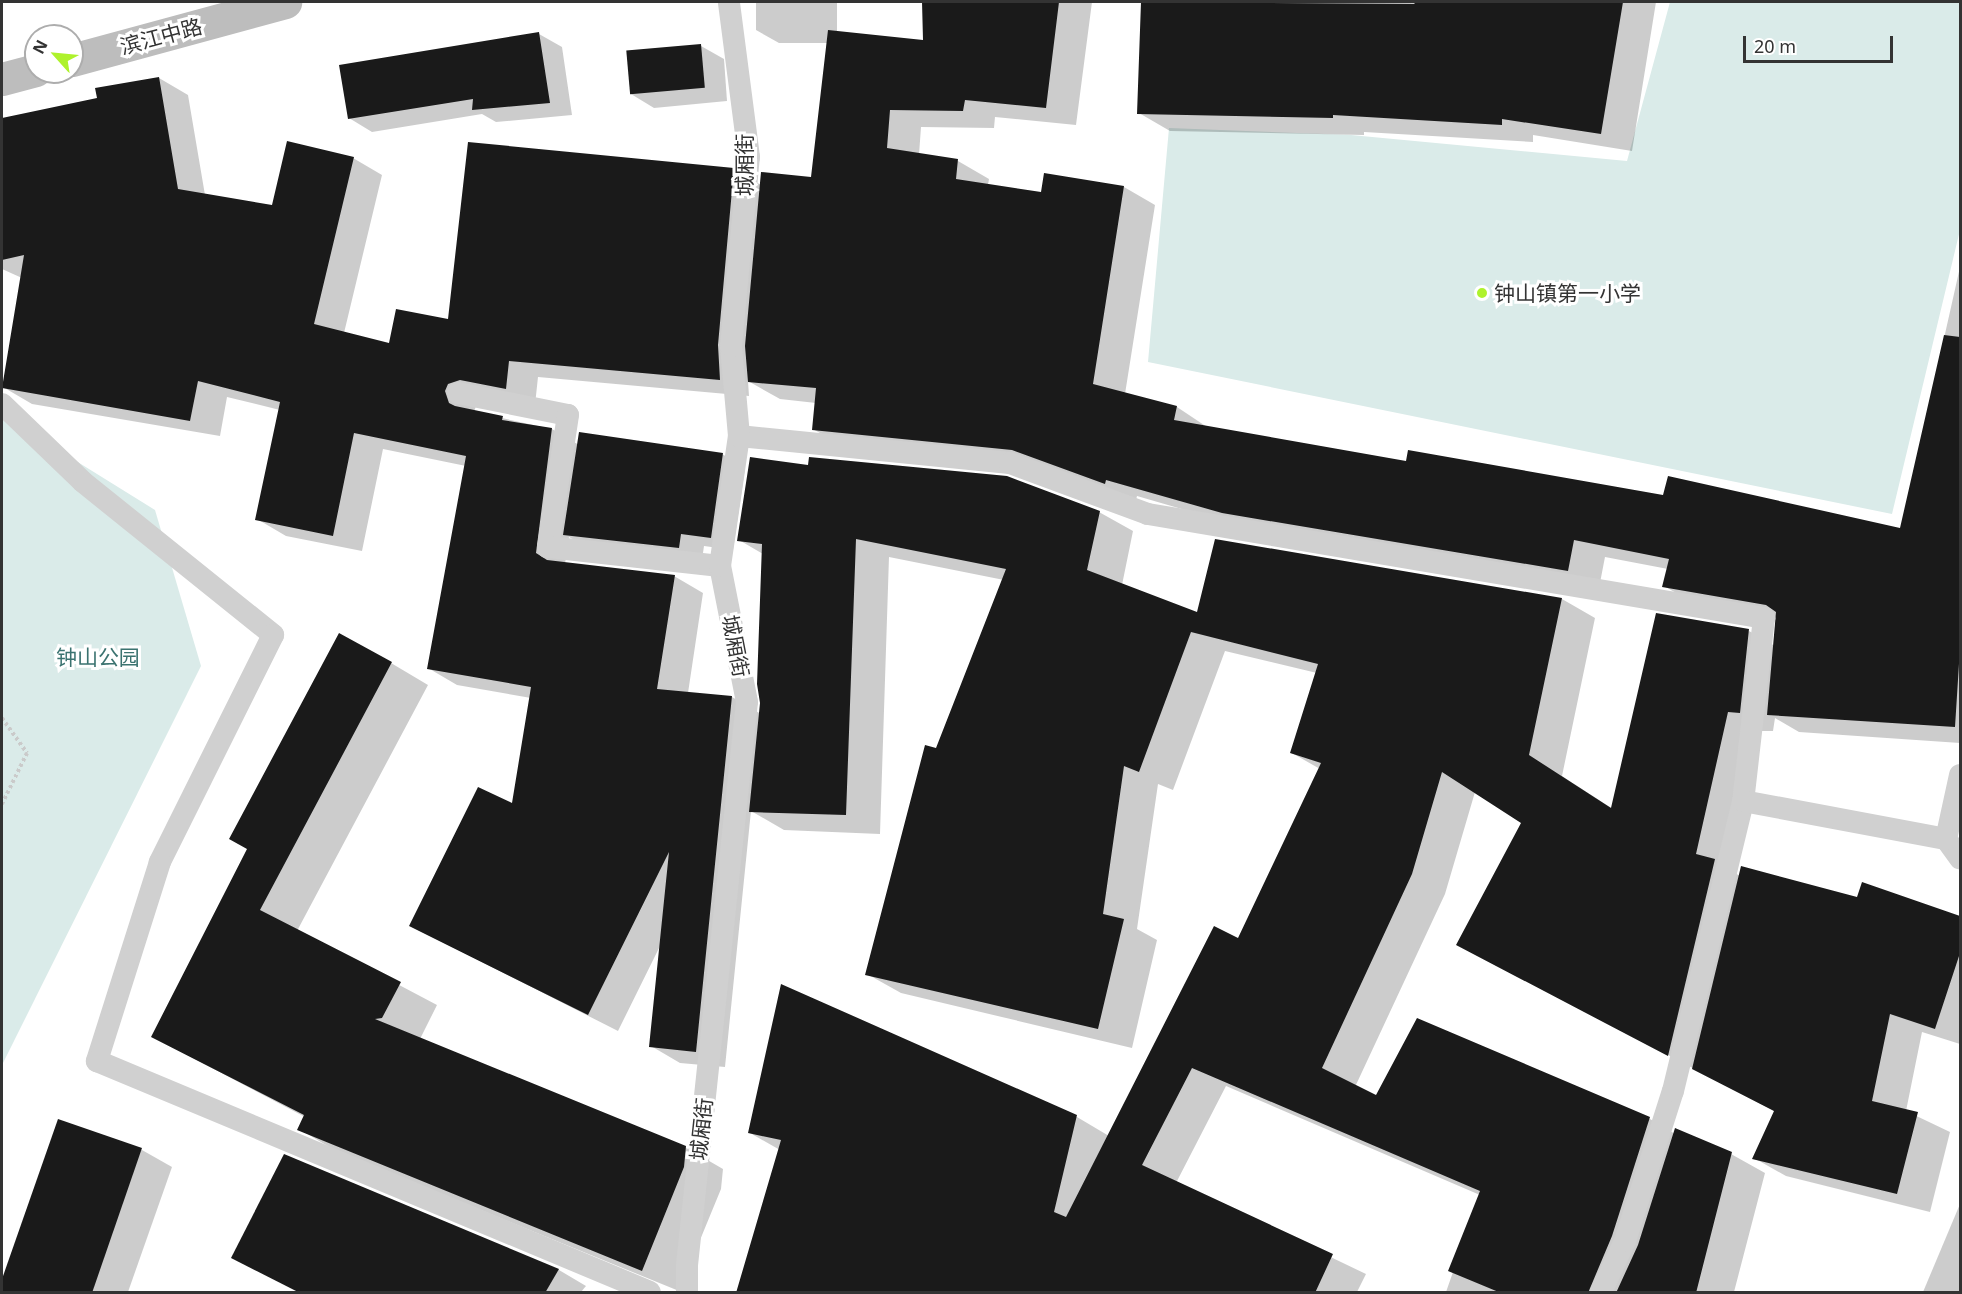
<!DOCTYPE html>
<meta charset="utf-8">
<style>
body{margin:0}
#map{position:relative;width:1962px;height:1294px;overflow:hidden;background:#fff;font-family:"Noto Sans","Noto Sans SC",sans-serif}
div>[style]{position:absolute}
.green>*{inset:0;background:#daebe9}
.shadow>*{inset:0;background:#0003}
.building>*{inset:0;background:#1a1a1a;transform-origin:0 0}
.path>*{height:4px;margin-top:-2px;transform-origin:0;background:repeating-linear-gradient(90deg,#cacaca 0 3px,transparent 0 6px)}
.lane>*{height:22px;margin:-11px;padding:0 11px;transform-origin:11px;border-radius:11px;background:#d0d0d0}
.secondary>*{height:33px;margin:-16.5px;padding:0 16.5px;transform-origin:16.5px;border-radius:16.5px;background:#bdbdbd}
.dots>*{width:16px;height:16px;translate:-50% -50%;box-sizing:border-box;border:3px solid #fff;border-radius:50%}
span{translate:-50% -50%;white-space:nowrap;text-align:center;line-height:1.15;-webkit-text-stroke:6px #fff;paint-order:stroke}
.street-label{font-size:21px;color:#333}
.poi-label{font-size:21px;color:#333}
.left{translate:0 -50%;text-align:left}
.park-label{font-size:21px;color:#3b7370}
.frame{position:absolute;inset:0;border:3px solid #333;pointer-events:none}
.north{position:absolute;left:24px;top:24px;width:60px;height:60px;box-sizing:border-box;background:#fff;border:2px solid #adadad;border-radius:50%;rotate:297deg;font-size:16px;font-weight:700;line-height:24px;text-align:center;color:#333}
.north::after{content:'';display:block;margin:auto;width:21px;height:27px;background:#aef22c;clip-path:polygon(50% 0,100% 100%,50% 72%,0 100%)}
.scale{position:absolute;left:1743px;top:36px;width:150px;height:27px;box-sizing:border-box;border:3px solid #333;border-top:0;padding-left:8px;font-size:18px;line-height:21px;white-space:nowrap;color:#333;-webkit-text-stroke:4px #fff;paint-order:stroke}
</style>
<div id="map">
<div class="green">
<i style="clip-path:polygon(1670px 2px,1960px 2px,1960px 230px,1892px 514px,1148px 362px,1169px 128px,1351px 135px,1627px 161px)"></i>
<i style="clip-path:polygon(2px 415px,155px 510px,201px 666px,2px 1065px)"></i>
</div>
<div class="shadow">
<i style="clip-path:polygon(evenodd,756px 2px,837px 2px,837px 32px,925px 41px,923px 2px,1092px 2px,1076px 125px,995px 117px,994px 128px,921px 127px,919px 155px,958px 161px,989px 179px,988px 185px,1043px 194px,1124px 187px,1155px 205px,1125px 394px,1177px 407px,1207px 427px,1407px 463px,1901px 530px,1960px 267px,1960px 743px,1799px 732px,1775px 718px,1773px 731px,1761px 731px,1730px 870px,1740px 876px,1858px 899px,1863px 884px,1960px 917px,1960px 1044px,1922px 1032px,1906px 1111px,1950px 1132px,1930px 1212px,1786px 1176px,1754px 1158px,1776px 1112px,1458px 944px,1523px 823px,1475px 792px,1445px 894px,1355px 1087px,1376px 1097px,1418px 1020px,1650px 1119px,1675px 1134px,1731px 1154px,1765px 1173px,1734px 1292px,1446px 1292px,1480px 1195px,1226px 1086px,1176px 1183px,1366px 1274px,1357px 1292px,738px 1292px,780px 1150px,750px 1133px,1077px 1117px,1109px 1136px,1239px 940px,1320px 769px,1292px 753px,1317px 673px,1225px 651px,1173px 790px,1158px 784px,1137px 929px,1157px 940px,1132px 1048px,901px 993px,867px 974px,937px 749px,1004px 580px,889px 557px,880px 834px,784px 830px,751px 811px,725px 1067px,680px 1063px,651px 1046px,661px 944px,618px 1031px,411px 926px,513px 805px,531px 698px,457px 685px,428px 668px,466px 466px,383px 449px,362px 551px,286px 536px,257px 519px,280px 410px,227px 397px,220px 436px,32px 404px,3px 387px,22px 278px,2px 269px,2px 120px,99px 99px,159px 78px,188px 95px,205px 195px,273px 207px,353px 158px,382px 175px,344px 333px,390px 344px,450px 321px,470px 144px,734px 169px,761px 185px,812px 178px,827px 43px,779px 43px,756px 30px,756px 2px,538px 377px,749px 396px,748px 381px,780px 399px,816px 403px,813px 429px,844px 447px,1044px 467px,1136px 500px,1137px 496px,1254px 530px,1599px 588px,1605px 557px,1668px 569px,1664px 586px,1695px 604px,1777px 618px,1775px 646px,1749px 631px,1613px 809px,1562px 776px,1595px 618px,1562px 599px,1198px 614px,1122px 585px,1133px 531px,1099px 512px,739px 540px,763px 554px,761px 714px,732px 697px,688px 693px,703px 593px,674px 576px,565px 564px,569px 537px,588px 548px,702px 560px,704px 546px,733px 550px,745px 468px,722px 454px,579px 445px,552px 429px,474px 412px,478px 400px,535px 405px,538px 377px)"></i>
<i style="clip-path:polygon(1142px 2px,1656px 2px,1632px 151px,1533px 135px,1533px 142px,1364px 132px,1364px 135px,1170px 131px,1139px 113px)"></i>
<i style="clip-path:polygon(539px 34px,562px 47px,572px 115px,496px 122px,482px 114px,372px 132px,349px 118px)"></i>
<i style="clip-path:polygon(701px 46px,724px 59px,727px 101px,654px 108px,631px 94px)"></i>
<i style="clip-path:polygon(391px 663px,428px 685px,297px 931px,437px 1005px,420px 1039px,685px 1147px,723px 1169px,721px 1189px,679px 1291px,336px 1151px,299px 1129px,305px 1117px,153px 1037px)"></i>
<i style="clip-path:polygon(59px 1121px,142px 1150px,172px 1167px,128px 1292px,2px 1292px)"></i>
<i style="clip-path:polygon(285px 1156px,559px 1270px,586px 1286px,581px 1292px,299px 1292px)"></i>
<i style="clip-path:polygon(1960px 1204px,1960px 1292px,1923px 1292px)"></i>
</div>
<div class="building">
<i style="clip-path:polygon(922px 2px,1059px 2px,1046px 108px,965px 100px,963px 111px,890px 110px,887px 148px,958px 159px,956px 179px,1041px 192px,1044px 173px,1124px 186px,1093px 384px,1177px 406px,1174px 420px,1406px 461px,1408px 450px,1663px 495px,1668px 476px,1900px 528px,1944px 335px,1960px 337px,1960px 648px,1955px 727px,1767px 715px,1776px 612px,1766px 605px,1662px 587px,1669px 559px,1574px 540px,1568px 571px,1222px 513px,1106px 480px,1105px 484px,1012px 450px,812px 430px,816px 388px,748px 382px,745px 346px,761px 172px,811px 177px,828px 30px,923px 40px)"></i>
<i style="clip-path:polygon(1141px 2px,1415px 4px,1413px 2px,1623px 2px,1601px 134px,1502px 119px,1502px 125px,1333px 115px,1333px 118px,1137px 114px)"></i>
<i style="clip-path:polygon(539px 32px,550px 103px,472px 110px,473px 99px,348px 119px,339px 65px)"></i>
<i style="left:701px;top:44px;width:44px;height:75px;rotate:85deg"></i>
<i style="clip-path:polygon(159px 77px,178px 189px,272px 205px,287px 141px,354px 157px,314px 324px,389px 343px,396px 309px,448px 319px,468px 142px,734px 168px,718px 345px,720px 380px,509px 361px,506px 389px,460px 380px,448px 384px,445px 391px,449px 403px,455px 406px,503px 416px,502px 420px,552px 428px,536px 553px,547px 560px,675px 575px,657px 689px,732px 696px,696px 1052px,649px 1047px,669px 852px,588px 1015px,409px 926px,478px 787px,512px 803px,531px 687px,427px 669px,466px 456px,354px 433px,333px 536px,255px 520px,280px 402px,198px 381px,190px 421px,2px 388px,24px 255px,2px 260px,2px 118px,97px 98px,95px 88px)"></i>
<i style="clip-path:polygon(579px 432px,723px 453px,711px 538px,681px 534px,679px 548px,563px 535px)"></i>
<i style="clip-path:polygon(750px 457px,808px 465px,809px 457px,1007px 476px,1100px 511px,1087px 570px,1197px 612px,1215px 539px,1562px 598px,1529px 755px,1611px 808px,1656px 613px,1749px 629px,1740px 713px,1728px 712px,1696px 854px,1715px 859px,1668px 1056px,1456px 945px,1521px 823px,1442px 772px,1412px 874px,1322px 1068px,1376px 1095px,1417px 1018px,1650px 1117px,1612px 1236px,1588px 1293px,1501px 1293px,1448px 1271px,1480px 1191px,1192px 1068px,1142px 1165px,1333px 1254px,1315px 1293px,736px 1293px,781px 1140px,748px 1133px,781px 984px,1077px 1115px,1054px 1212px,1066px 1217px,1214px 926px,1238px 938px,1321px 763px,1290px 753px,1318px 664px,1191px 632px,1139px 772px,1124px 766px,1103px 914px,1124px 919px,1098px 1029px,865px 975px,925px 745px,936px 748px,1006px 569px,856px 539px,846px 815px,749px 812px,760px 703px,757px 684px,762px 544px,737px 541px)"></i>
<i style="clip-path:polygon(339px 633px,392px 662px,260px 910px,401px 982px,382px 1018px,375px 1019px,686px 1146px,684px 1167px,642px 1271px,297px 1130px,304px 1115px,151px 1037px,247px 849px,229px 839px)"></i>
<i style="clip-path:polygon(1741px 866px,1857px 897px,1862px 882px,1960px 916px,1960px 953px,1935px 1029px,1890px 1014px,1872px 1101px,1918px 1112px,1897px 1194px,1752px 1159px,1774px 1111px,1692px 1069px)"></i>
<i style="clip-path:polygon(58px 1119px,142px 1148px,92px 1293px,2px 1293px,2px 1279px)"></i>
<i style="clip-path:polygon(1675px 1128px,1732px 1152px,1696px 1293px,1616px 1293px,1638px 1245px)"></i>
<i style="clip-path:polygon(284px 1154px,559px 1269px,545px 1293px,300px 1293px,231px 1258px)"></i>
</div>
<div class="path">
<i style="left:2px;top:718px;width:43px;rotate:54.5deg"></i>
<i style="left:27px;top:753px;width:57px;rotate:116.1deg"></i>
</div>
<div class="lane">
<i style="left:458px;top:393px;width:112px;rotate:11.3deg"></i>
<i style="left:568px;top:415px;width:134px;rotate:98.6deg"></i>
<i style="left:548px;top:547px;width:173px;rotate:6.3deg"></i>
<i style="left:2px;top:404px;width:112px;rotate:43.9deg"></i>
<i style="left:83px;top:482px;width:244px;rotate:38.8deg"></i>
<i style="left:273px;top:635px;width:254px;rotate:116.5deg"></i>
<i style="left:160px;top:862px;width:209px;rotate:107.6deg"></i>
<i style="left:97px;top:1061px;width:599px;rotate:22.67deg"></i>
<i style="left:739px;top:436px;width:272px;rotate:5.7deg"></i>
<i style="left:1010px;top:463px;width:147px;rotate:20.3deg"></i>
<i style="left:1148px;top:514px;width:625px;rotate:9.58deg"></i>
<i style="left:1764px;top:618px;width:184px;rotate:96.5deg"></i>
<i style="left:1960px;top:775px;width:66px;rotate:102.3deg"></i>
<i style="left:1946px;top:839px;width:24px;rotate:54deg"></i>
<i style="left:687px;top:1292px;width:27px;rotate:-90deg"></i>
<i style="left:687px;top:1265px;width:566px;rotate:-83.92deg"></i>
<i style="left:747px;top:702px;width:139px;rotate:-101.2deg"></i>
<i style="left:720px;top:566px;width:131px;rotate:-81.7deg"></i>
<i style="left:739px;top:436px;width:90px;rotate:-95.1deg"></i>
<i style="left:731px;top:346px;width:190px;rotate:-84.6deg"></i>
<i style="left:749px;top:157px;width:156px;rotate:-97.4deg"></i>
<i style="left:1601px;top:1292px;width:56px;rotate:-64.8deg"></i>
<i style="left:1625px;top:1241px;width:157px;rotate:-72.3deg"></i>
<i style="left:1673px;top:1091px;width:298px;rotate:-76.4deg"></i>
<i style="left:1743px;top:801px;width:207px;rotate:10.6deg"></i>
</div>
<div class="secondary">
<i style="left:72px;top:60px;width:221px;rotate:-15.2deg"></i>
<i style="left:2px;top:79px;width:35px;rotate:-15deg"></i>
</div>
<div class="dots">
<i style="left:1482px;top:293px;background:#aef22c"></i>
</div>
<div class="street-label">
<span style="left:161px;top:36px;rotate:-15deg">滨江中路</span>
<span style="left:744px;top:165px;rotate:-90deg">城厢街</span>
<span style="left:736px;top:646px;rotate:79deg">城厢街</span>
<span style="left:701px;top:1129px;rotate:-84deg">城厢街</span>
</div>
<div class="poi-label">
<span class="left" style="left:1494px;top:293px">钟山镇第一小学</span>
</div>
<div class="park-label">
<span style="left:98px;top:657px">钟山公园</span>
</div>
<div class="frame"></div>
<div class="north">N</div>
<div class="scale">20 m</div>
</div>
